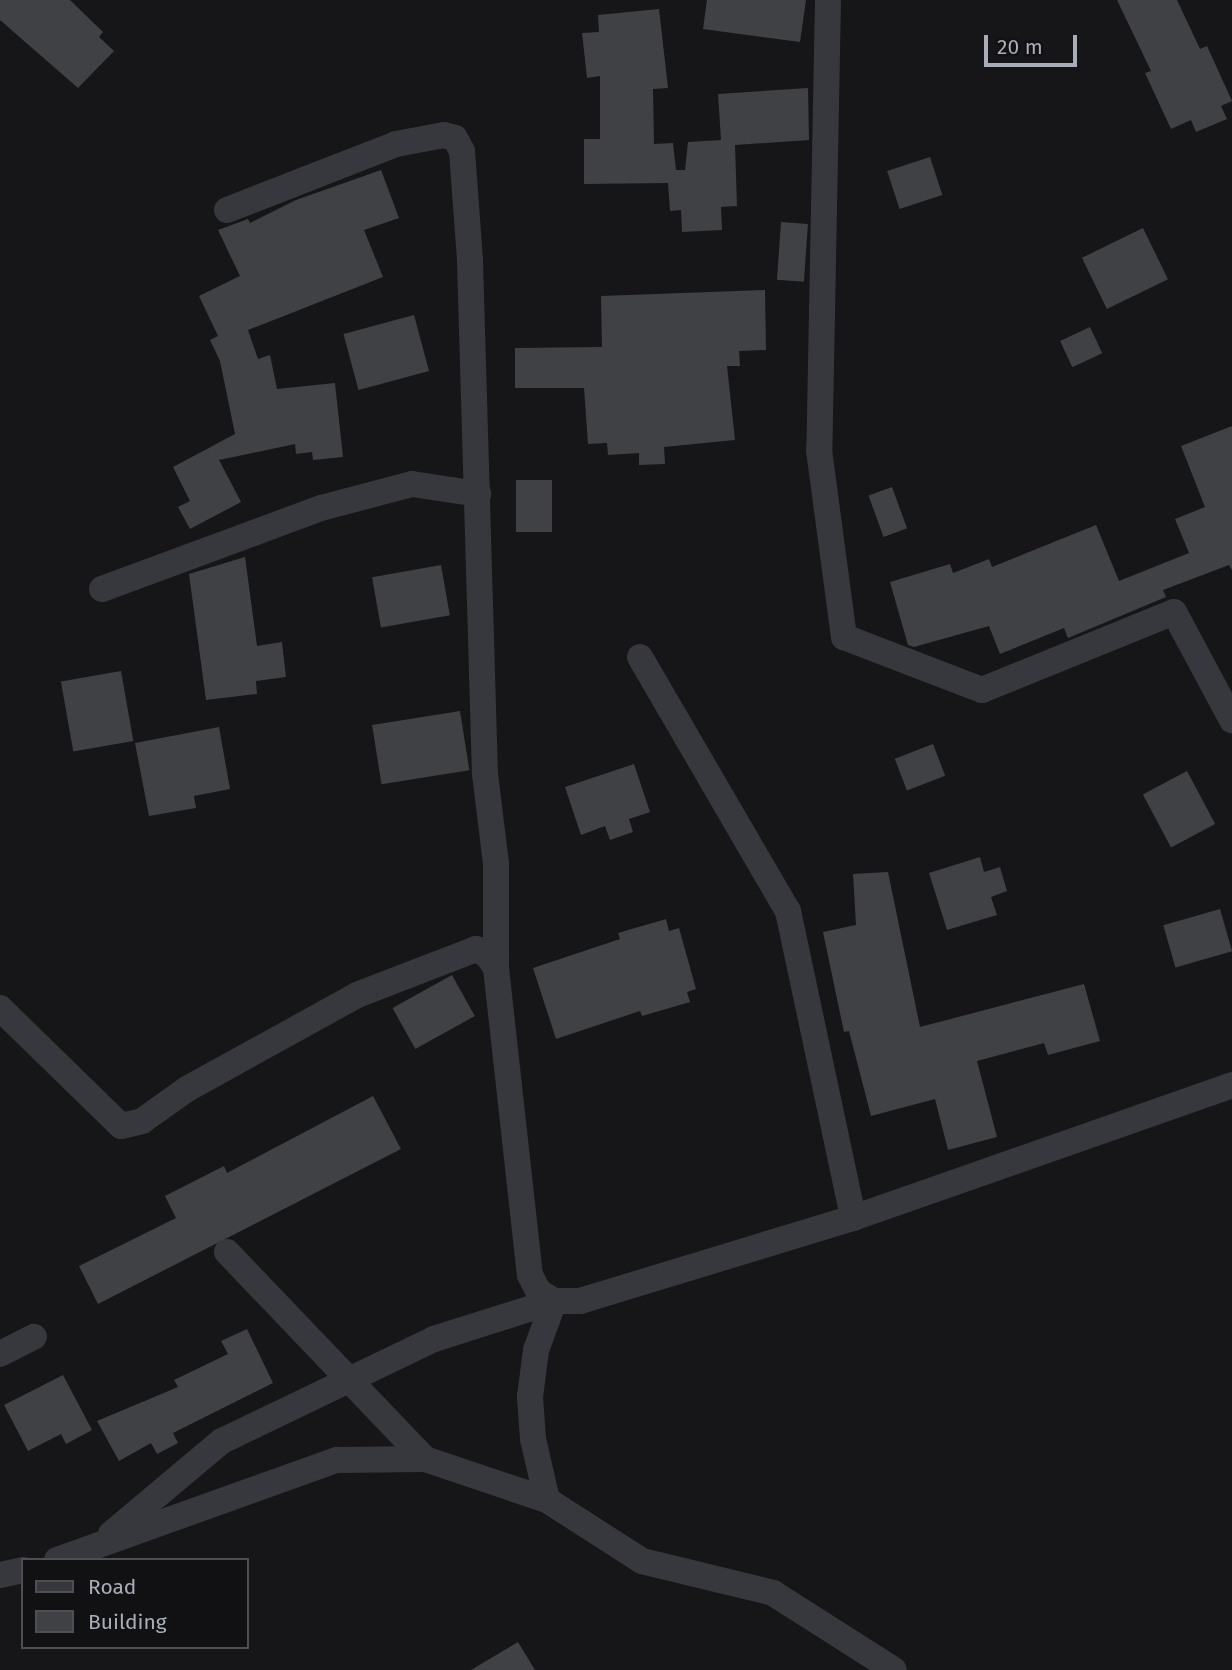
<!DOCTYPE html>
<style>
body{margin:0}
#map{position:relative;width:1232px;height:1670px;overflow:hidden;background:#161618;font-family:"Fira Sans",sans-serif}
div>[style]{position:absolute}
.building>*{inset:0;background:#404145;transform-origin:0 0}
.minor>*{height:26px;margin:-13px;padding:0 13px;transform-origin:13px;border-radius:13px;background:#37383d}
span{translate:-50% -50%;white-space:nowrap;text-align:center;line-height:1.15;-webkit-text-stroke:6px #111113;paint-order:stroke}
.legend{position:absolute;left:21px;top:1558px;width:228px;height:91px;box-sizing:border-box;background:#111113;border:2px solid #4d4f55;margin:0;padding:9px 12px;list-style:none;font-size:21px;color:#a8adb8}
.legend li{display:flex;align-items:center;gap:14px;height:35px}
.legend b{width:35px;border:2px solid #4d4f55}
.scale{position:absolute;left:984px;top:35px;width:93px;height:32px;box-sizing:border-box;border:4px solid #a8adb8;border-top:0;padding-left:9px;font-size:21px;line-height:24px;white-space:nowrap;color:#a8adb8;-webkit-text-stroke:5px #111113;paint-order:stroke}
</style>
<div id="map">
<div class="building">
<i style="clip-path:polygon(0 0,70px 0,103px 32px,99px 37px,114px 51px,78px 88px,0 20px)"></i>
<i style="clip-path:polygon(707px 0,806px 0,800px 42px,703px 29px)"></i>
<i style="clip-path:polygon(1117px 0,1177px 0,1200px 49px,1207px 46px,1232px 101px,1221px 106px,1227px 119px,1196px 132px,1191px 120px,1171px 129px,1145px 73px,1151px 71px)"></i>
<i style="clip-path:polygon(659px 9px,668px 88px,653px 89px,654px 144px,673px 143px,676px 170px,685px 170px,688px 142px,721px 140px,718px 94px,808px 88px,809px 140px,735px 145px,737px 206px,721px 207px,722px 230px,682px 232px,681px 210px,670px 211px,668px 183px,584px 184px,584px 139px,600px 139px,600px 76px,587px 78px,582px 33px,599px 32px,598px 15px)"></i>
<i style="left:930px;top:157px;width:40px;height:45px;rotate:72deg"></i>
<i style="clip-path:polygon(381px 170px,399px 218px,364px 230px,383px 277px,248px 330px,258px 359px,270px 355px,277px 389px,335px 383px,343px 457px,313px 460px,312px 452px,296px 454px,295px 444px,219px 460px,241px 502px,190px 529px,178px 507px,190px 501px,173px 467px,235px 434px,220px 361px,210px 340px,218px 336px,199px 296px,240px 276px,218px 230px,248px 219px,250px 223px,296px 200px)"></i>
<i style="left:781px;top:222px;width:27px;height:58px;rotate:4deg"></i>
<i style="left:1143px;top:228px;width:57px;height:68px;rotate:64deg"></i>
<i style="clip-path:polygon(765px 290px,766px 350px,739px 351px,740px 366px,727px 366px,735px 440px,664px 447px,665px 464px,639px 465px,639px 453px,608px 455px,607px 443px,588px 444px,584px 388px,515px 388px,515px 348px,602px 347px,601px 296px)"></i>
<i style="left:414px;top:315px;width:58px;height:73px;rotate:75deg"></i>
<i style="left:1090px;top:327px;width:29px;height:33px;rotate:65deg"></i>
<i style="clip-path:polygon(1232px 426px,1232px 570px,1229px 565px,1163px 590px,1166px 597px,1068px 638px,1064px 628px,1000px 654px,989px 626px,914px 647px,908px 645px,890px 582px,950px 564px,953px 573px,989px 559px,992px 567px,1096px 525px,1119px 581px,1189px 553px,1175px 519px,1205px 507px,1181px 446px)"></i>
<i style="left:516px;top:480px;width:36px;height:52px"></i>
<i style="left:892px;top:487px;width:44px;height:25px;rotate:70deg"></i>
<i style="clip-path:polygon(245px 557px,257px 646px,282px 642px,286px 677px,256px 681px,257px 694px,206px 700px,189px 574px)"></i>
<i style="left:441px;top:565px;width:51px;height:70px;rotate:80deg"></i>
<i style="left:121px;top:671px;width:71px;height:61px;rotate:80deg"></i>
<i style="left:460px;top:711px;width:60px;height:89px;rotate:81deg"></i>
<i style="clip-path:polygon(219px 727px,230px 789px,194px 796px,196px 808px,149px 816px,135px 743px)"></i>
<i style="left:933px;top:744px;width:34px;height:41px;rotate:69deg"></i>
<i style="clip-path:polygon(634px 764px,650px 812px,629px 819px,633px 832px,610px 840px,605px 826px,581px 835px,565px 787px)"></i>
<i style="left:1187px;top:771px;width:60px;height:50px;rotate:62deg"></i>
<i style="clip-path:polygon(980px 857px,984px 872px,1000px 867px,1007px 891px,991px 897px,997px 915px,947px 930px,929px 873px)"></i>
<i style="clip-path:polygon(888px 872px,920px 1027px,1084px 984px,1100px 1041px,1048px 1055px,1044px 1043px,977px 1061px,997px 1137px,948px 1150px,935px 1099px,871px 1116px,849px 1031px,844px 1032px,823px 932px,856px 925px,853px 874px)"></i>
<i style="left:1220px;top:909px;width:44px;height:59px;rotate:74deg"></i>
<i style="clip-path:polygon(666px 919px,669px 931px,679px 928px,696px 989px,687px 992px,690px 1002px,642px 1016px,640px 1011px,556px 1039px,533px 968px,620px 939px,618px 933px)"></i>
<i style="left:452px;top:975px;width:47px;height:68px;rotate:61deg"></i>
<i style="clip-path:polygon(373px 1096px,401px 1149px,98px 1304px,79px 1266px,176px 1218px,165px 1196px,224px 1166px,227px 1173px)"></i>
<i style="clip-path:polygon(247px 1329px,273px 1383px,173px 1433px,178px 1443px,157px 1454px,151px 1443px,119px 1461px,97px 1421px,178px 1387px,174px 1380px,228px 1354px,221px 1341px)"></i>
<i style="clip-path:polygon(63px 1375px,92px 1430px,66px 1444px,61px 1434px,28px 1451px,4px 1405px)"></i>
<i style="clip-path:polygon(518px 1642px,535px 1670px,471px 1670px)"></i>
</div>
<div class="minor">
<i style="left:828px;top:0;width:450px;rotate:91.1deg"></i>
<i style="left:819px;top:450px;width:189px;rotate:82.4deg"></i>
<i style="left:844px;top:637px;width:148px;rotate:21deg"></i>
<i style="left:982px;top:690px;width:207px;rotate:-22.1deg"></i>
<i style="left:1174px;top:612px;width:123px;rotate:61.8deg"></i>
<i style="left:227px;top:210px;width:181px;rotate:-21.3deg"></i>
<i style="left:396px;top:144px;width:49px;rotate:-10.6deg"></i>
<i style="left:444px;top:135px;width:11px;rotate:15deg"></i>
<i style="left:455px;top:138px;width:15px;rotate:62deg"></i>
<i style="left:462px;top:151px;width:110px;rotate:85.8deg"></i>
<i style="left:470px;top:261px;width:513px;rotate:88.33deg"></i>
<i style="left:485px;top:774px;width:91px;rotate:83deg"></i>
<i style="left:496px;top:864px;width:104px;rotate:90deg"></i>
<i style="left:102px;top:589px;width:233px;rotate:-20.3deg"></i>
<i style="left:321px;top:508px;width:94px;rotate:-14.8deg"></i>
<i style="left:412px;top:484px;width:67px;rotate:8.6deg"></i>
<i style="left:640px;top:657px;width:294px;rotate:59.8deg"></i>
<i style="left:788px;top:911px;width:314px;rotate:78deg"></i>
<i style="left:0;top:1008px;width:169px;rotate:44.3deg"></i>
<i style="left:121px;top:1126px;width:22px;rotate:-13deg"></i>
<i style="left:142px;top:1121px;width:55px;rotate:-35.4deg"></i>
<i style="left:187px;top:1089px;width:194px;rotate:-28.9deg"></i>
<i style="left:357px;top:995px;width:128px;rotate:-21.1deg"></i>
<i style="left:476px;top:949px;width:13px;rotate:29deg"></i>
<i style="left:487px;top:955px;width:16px;rotate:55deg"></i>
<i style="left:496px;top:968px;width:309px;rotate:83.7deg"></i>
<i style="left:530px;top:1275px;width:18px;rotate:63deg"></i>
<i style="left:538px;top:1291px;width:19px;rotate:32deg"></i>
<i style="left:554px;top:1301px;width:26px"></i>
<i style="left:580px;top:1301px;width:285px;rotate:-16.9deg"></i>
<i style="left:853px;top:1218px;width:402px;rotate:-19.3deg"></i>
<i style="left:227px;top:1252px;width:286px;rotate:46.3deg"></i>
<i style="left:0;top:1354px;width:38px;rotate:-27deg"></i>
<i style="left:547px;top:1500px;width:63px;rotate:-102.9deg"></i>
<i style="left:533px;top:1439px;width:42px;rotate:-94.1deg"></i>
<i style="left:530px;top:1397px;width:47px;rotate:-82.7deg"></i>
<i style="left:536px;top:1350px;width:52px;rotate:-69.8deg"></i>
<i style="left:111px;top:1534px;width:145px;rotate:-40deg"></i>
<i style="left:222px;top:1441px;width:235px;rotate:-25.7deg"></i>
<i style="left:434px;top:1339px;width:126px;rotate:-17.6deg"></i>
<i style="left:57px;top:1560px;width:297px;rotate:-19.7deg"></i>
<i style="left:337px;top:1460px;width:88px;rotate:-0.7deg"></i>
<i style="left:425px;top:1459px;width:129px;rotate:18.6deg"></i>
<i style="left:547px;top:1500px;width:113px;rotate:32.7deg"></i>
<i style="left:642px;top:1561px;width:135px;rotate:13.7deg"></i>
<i style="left:773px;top:1593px;width:143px;rotate:32.5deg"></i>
<i style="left:0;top:1575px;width:24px;rotate:-12deg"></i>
</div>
<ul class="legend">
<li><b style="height:9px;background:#37383d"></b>Road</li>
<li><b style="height:19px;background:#404145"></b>Building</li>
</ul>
<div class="scale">20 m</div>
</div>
